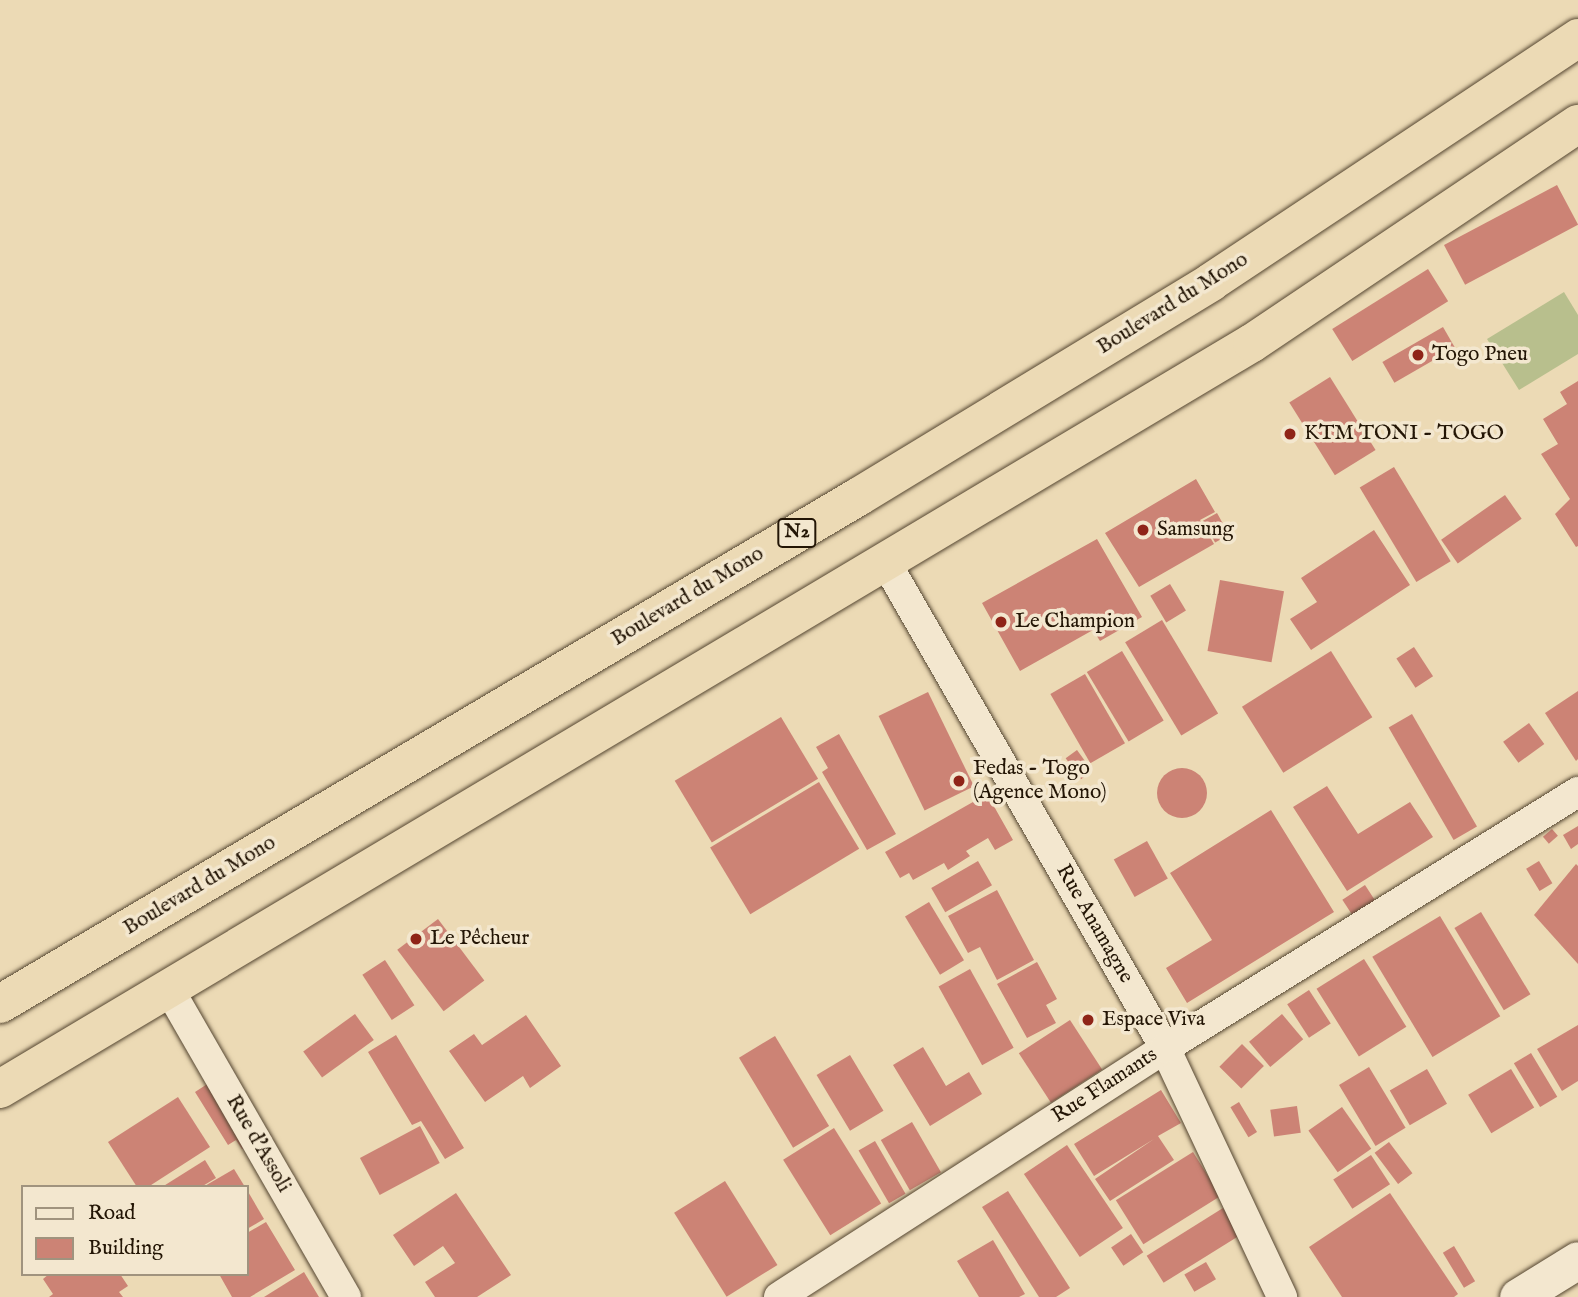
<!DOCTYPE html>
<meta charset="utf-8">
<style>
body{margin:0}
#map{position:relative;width:1578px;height:1297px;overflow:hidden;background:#ecdab5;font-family:"IM FELL English",serif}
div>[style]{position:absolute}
.green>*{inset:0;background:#b8bf8d}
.building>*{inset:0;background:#cc8375;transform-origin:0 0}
.round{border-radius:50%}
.roads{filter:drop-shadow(0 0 2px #554631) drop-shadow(0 0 2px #554631)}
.minor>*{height:30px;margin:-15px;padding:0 15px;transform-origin:15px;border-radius:15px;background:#f3e7cf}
.tertiary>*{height:37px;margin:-18.5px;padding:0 18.5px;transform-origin:18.5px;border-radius:18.5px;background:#f3e7cf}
.trunk>*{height:38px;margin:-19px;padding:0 19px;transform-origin:19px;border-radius:19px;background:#ecdab5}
.dots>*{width:19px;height:19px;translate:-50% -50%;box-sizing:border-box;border:4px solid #f3e7cf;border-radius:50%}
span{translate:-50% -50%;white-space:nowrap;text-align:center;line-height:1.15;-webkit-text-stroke:7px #f3e7cf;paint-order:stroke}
.shield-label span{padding:2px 5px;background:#f3e7cf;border:2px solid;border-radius:5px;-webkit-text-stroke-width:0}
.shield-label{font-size:19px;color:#231505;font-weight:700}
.street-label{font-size:21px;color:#231505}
.poi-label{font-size:21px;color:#231505}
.left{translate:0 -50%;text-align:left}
.legend{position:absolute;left:21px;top:1185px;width:228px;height:91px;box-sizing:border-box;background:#f3e7cf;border:2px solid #a0937e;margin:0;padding:9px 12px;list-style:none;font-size:21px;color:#231505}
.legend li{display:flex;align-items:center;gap:14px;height:35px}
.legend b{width:35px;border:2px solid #a0937e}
</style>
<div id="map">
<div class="green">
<i style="clip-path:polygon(1564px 292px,1578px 315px,1578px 354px,1519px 390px,1487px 339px)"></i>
</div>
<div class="building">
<i style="left:1557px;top:185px;width:45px;height:128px;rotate:62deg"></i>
<i style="left:1428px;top:269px;width:38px;height:113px;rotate:58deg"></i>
<i style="left:1443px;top:327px;width:24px;height:70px;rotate:60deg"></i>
<i style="left:1330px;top:377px;width:86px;height:48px;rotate:58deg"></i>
<i style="clip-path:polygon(1578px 381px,1578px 546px,1576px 547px,1555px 514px,1570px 499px,1541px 454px,1558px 444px,1543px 419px,1567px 404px,1560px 392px)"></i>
<i style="left:1394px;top:467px;width:110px;height:40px;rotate:59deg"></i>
<i style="clip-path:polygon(1196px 479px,1215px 512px,1200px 520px,1214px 544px,1139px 587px,1105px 533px)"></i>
<i style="left:1505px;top:495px;width:29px;height:78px;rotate:55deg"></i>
<i style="left:1217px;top:513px;width:25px;height:16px;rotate:61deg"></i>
<i style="clip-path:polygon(1374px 530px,1410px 585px,1311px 650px,1290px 619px,1317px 602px,1301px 578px)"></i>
<i style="clip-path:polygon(1097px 539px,1142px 617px,1100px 641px,1093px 630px,1020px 671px,982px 603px)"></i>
<i style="left:1220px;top:580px;width:65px;height:72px;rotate:10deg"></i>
<i style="left:1170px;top:584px;width:31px;height:23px;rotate:59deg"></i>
<i style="left:1162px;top:620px;width:109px;height:43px;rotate:59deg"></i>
<i style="left:1414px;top:647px;width:35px;height:21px;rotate:57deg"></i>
<i style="left:1122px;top:651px;width:81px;height:41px;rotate:59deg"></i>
<i style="left:1331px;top:651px;width:78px;height:105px;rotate:58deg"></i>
<i style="left:1085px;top:674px;width:80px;height:40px;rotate:60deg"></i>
<i style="clip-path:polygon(1578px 691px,1578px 759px,1576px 761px,1545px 713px)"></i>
<i style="left:928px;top:692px;width:105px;height:55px;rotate:64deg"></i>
<i style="left:1412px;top:714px;width:130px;height:27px;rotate:60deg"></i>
<i style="left:781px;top:717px;width:72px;height:124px;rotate:59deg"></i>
<i style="left:1529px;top:723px;width:26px;height:32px;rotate:54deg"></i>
<i style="clip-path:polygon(839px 734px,896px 834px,867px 850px,822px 772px,828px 768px,816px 747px)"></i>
<i style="left:1077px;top:750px;width:26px;height:14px;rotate:54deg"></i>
<i class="round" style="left:1157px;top:768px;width:50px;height:50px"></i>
<i style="left:819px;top:782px;width:78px;height:127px;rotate:59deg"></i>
<i style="clip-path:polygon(1327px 786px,1358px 834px,1410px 802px,1433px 837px,1347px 891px,1293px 807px)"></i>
<i style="clip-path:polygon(987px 794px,1013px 840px,995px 850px,988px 838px,966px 851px,970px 856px,948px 870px,944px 863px,913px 880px,909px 873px,900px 878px,885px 852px)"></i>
<i style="clip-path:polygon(1271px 810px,1334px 912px,1187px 1003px,1166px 968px,1212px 940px,1170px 873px)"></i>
<i style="clip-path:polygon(1578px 826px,1578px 844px,1571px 849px,1563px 835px)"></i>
<i style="left:1552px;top:829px;width:9px;height:12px;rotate:49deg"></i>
<i style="left:1147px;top:841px;width:43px;height:38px;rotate:61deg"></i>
<i style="left:978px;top:861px;width:28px;height:54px;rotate:60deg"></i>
<i style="left:1539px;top:861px;width:26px;height:15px;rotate:59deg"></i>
<i style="clip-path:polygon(1576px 864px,1578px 866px,1578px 964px,1534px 915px)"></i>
<i style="left:1365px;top:885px;width:20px;height:27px;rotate:57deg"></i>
<i style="clip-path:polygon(997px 890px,1034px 960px,997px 980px,980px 947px,968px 953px,948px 916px)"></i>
<i style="left:929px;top:902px;width:68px;height:28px;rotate:59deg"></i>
<i style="left:1481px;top:912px;width:96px;height:31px;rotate:59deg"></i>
<i style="left:1440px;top:916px;width:117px;height:79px;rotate:59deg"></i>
<i style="left:438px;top:919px;width:77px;height:51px;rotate:53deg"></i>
<i style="left:1364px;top:959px;width:80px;height:56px;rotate:58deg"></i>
<i style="left:385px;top:960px;width:54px;height:27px;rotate:57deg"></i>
<i style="clip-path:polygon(1037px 962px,1057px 999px,1046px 1005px,1056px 1023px,1027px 1038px,997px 984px)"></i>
<i style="left:970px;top:969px;width:90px;height:36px;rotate:61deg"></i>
<i style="left:1309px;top:990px;width:40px;height:26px;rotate:57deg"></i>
<i style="left:355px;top:1014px;width:32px;height:64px;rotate:54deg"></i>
<i style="left:1282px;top:1014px;width:33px;height:43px;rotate:50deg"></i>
<i style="clip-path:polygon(526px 1015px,561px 1066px,530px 1088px,523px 1076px,485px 1102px,449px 1051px,474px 1034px,482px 1045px)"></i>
<i style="left:1070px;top:1020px;width:59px;height:61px;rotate:57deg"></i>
<i style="clip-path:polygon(1578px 1025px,1578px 1081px,1562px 1091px,1537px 1049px)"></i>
<i style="clip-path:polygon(396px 1035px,464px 1148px,445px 1159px,421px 1121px,412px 1125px,368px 1052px)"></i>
<i style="left:775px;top:1036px;width:105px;height:42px;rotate:59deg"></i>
<i style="left:1242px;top:1044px;width:31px;height:32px;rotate:45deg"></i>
<i style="clip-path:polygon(923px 1047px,946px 1086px,969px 1072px,982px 1094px,930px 1126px,893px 1065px)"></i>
<i style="left:1531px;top:1053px;width:51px;height:20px;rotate:59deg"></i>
<i style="left:850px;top:1055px;width:65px;height:39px;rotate:59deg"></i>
<i style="left:1369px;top:1067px;width:71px;height:35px;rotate:59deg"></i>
<i style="left:1427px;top:1069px;width:40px;height:43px;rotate:60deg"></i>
<i style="left:1511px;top:1069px;width:45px;height:50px;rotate:59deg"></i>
<i style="clip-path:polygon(215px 1079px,254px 1142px,242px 1149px,236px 1140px,228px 1145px,195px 1092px)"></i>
<i style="clip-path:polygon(1161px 1090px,1181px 1123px,1158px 1136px,1174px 1160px,1110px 1201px,1095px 1179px,1154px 1139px,1094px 1176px,1074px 1144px)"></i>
<i style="clip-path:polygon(178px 1097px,210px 1147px,148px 1187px,137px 1187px,108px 1142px)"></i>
<i style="left:1239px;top:1102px;width:35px;height:10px;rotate:59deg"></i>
<i style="left:1297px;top:1106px;width:27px;height:27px;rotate:82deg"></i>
<i style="left:1342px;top:1107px;width:51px;height:41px;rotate:55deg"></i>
<i style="left:912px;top:1122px;width:58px;height:36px;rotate:60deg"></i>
<i style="left:420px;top:1126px;width:42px;height:68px;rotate:62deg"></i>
<i style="left:834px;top:1128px;width:89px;height:60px;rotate:58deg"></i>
<i style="left:875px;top:1141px;width:61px;height:19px;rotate:60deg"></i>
<i style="left:1389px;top:1142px;width:39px;height:18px;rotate:53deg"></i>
<i style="left:1067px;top:1145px;width:100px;height:52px;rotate:56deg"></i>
<i style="left:1193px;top:1152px;width:52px;height:91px;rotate:58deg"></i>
<i style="left:1371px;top:1155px;width:35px;height:45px;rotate:57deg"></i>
<i style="clip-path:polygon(205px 1160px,216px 1178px,201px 1187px,162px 1187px)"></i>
<i style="clip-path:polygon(234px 1169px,245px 1187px,203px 1187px)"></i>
<i style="left:725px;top:1181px;width:99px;height:60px;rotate:58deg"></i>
<i style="clip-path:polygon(247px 1190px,264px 1219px,247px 1229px)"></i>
<i style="clip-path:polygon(1008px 1191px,1070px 1288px,1056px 1297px,1039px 1297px,982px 1207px)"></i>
<i style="clip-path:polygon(456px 1193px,511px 1275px,477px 1297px,435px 1297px,425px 1282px,455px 1263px,443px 1246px,414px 1266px,393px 1235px)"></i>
<i style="clip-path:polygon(1390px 1193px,1458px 1294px,1454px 1297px,1342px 1297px,1309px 1247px)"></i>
<i style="left:1223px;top:1208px;width:32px;height:90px;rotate:58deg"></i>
<i style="clip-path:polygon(266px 1222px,295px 1270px,250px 1297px,232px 1297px,219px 1274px,247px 1274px,247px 1233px)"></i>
<i style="left:1131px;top:1234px;width:22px;height:24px;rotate:56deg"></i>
<i style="clip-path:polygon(993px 1240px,1025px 1294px,1019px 1297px,979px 1297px,957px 1261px)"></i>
<i style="left:1454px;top:1246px;width:41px;height:13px;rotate:59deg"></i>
<i style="left:1206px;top:1262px;width:20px;height:25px;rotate:60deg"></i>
<i style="clip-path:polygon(304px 1272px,319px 1297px,264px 1297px)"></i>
<i style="clip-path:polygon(49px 1274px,120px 1274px,128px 1286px,119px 1292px,123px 1297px,49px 1297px,53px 1294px,43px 1279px)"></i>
</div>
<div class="roads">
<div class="minor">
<i style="left:885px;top:561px;width:562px;rotate:60.1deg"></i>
<i style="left:1165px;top:1048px;width:275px;rotate:64.8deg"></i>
<i style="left:170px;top:991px;width:353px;rotate:60.1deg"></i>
<i style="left:779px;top:1297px;width:459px;rotate:-32.8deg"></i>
<i style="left:1165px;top:1048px;width:486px;rotate:-31.8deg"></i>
</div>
<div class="tertiary">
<i style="left:1518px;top:1297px;width:70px;rotate:-31.7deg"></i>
</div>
<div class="trunk">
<i style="left:0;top:1004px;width:997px;rotate:-30.58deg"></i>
<i style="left:858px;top:497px;width:413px;rotate:-31.3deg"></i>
<i style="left:1211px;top:282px;width:441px;rotate:-33.6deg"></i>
<i style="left:0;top:1089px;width:1457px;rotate:-30.79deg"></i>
<i style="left:1252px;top:343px;width:393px;rotate:-33.9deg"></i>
</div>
</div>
<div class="dots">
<i style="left:1418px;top:355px;background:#8f2418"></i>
<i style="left:1290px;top:434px;background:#8f2418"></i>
<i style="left:1143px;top:530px;background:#8f2418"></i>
<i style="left:1001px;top:622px;background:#8f2418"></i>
<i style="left:959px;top:781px;background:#8f2418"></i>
<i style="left:416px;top:939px;background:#8f2418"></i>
<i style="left:1088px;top:1020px;background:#8f2418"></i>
</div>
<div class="shield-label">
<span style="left:797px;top:533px">N2</span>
</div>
<div class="street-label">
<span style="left:1173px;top:304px;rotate:-32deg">Boulevard du Mono</span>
<span style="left:688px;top:597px;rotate:-31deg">Boulevard du Mono</span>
<span style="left:200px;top:886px;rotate:-31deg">Boulevard du Mono</span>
<span style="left:1094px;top:924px;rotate:60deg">Rue Anamagne</span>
<span style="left:1105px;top:1086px;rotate:-33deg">Rue Flamants</span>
<span style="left:258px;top:1144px;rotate:60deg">Rue d'Assoli</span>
</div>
<div class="poi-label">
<span class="left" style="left:1432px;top:355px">Togo Pneu</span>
<span class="left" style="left:1304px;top:434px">KTM TONI - TOGO</span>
<span class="left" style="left:1157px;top:530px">Samsung</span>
<span class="left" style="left:1015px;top:622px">Le Champion</span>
<span class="left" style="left:973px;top:781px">Fedas - Togo<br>(Agence Mono)</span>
<span class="left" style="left:430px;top:939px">Le Pêcheur</span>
<span class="left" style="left:1102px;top:1020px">Espace Viva</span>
</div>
<ul class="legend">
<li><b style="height:9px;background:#f3e7cf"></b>Road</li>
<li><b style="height:19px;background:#cc8375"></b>Building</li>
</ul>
</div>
